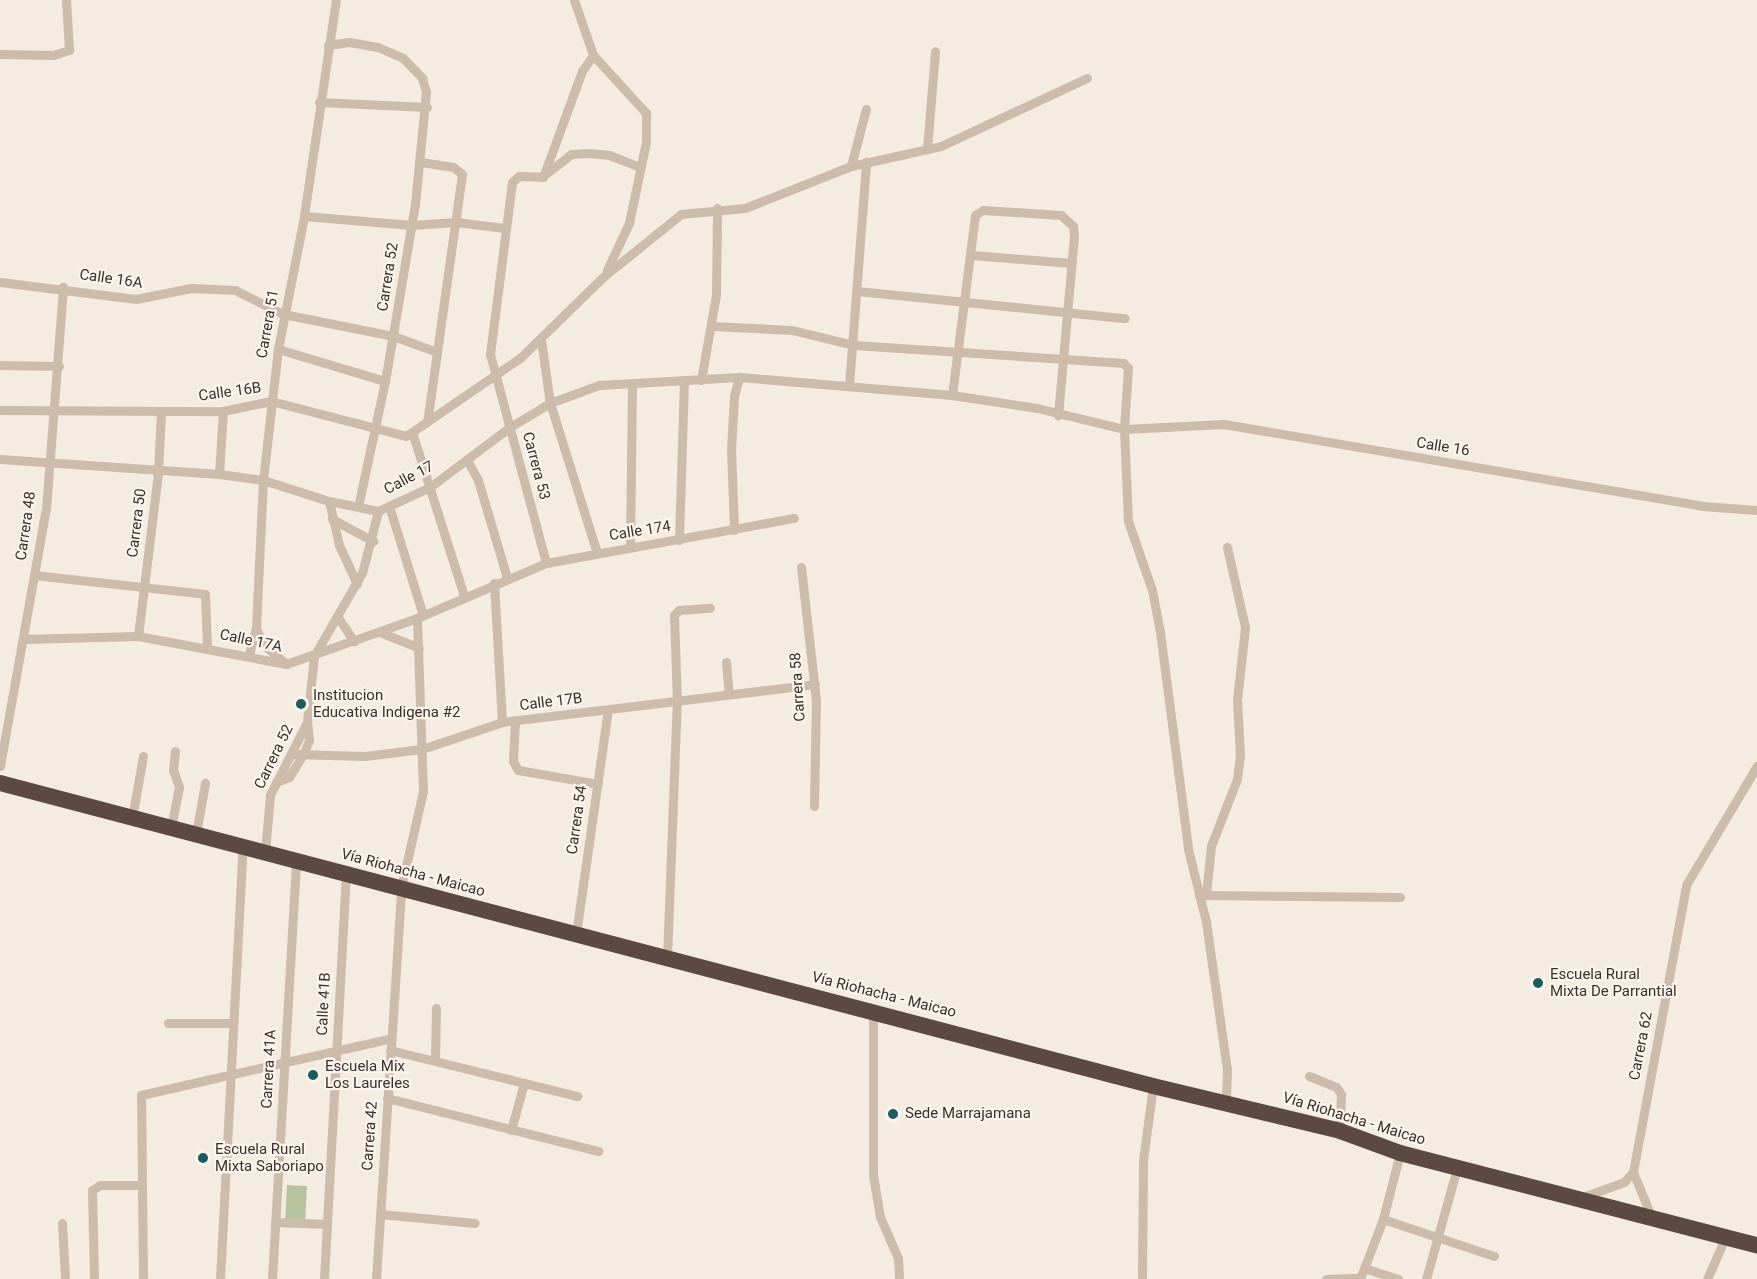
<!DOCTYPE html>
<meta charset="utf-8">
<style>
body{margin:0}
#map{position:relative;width:1757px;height:1279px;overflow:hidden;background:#f4ebe1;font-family:Roboto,sans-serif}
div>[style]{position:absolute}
.green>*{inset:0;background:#b8c4a0;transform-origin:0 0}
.street>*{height:9px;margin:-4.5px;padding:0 4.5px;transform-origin:4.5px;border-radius:4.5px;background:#cdbbac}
.highway>*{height:16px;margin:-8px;padding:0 8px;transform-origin:8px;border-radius:8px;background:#5c4a42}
.dots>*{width:16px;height:16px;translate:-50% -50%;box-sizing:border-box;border:3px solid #fbf5ee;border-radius:50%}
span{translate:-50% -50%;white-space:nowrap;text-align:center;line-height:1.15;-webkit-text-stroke:4.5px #fbf5ee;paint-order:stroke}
.street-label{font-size:15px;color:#3b302b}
.poi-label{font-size:15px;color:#3b302b}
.left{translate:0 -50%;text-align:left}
</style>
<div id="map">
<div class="green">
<i style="left:287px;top:1185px;width:20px;height:34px;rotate:3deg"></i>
</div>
<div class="street">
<i style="left:574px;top:0;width:58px;rotate:70.9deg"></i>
<i style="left:593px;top:55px;width:79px;rotate:47.6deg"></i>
<i style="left:646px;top:113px;width:29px;rotate:90deg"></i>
<i style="left:646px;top:142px;width:83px;rotate:101.9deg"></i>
<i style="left:629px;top:223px;width:52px;rotate:115.1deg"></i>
<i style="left:328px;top:45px;width:21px;rotate:-8deg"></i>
<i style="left:349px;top:42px;width:29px;rotate:10deg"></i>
<i style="left:378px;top:47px;width:27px;rotate:24deg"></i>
<i style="left:403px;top:58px;width:28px;rotate:46deg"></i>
<i style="left:422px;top:78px;width:15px;rotate:74deg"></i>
<i style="left:426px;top:92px;width:113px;rotate:95.6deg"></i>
<i style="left:415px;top:204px;width:180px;rotate:99.6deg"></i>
<i style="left:385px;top:381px;width:129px;rotate:102.1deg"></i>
<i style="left:0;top:54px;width:53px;rotate:1.1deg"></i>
<i style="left:53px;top:55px;width:17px;rotate:-17deg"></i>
<i style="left:69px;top:50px;width:50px;rotate:-93.4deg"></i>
<i style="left:319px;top:102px;width:108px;rotate:2.7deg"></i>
<i style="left:927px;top:149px;width:98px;rotate:-85.3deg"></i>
<i style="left:421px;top:162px;width:32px;rotate:9deg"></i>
<i style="left:453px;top:167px;width:11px;rotate:38deg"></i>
<i style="left:462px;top:174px;width:250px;rotate:98deg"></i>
<i style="left:851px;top:166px;width:59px;rotate:-75.3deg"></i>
<i style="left:547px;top:173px;width:31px;rotate:-38deg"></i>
<i style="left:571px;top:154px;width:18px;rotate:-3deg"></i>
<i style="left:589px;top:153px;width:20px;rotate:6deg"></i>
<i style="left:609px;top:155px;width:33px;rotate:21deg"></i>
<i style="left:304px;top:216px;width:108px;rotate:4.8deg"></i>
<i style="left:412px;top:225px;width:44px;rotate:-3.9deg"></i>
<i style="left:456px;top:222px;width:48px;rotate:7.1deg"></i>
<i style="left:971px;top:255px;width:101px;rotate:4.5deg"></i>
<i style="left:0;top:282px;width:137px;rotate:7.1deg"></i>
<i style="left:136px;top:299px;width:56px;rotate:-11.3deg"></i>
<i style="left:191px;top:288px;width:44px;rotate:2.6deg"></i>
<i style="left:235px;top:290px;width:54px;rotate:26.6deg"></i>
<i style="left:283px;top:314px;width:112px;rotate:11.3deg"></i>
<i style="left:393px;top:336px;width:47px;rotate:20deg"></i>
<i style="left:857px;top:291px;width:269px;rotate:5.8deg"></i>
<i style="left:712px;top:326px;width:80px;rotate:2.9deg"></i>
<i style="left:792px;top:330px;width:64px;rotate:13.6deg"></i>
<i style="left:854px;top:345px;width:270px;rotate:3.8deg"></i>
<i style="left:1123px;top:363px;width:7px;rotate:45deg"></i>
<i style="left:1128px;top:368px;width:61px;rotate:93.8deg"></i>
<i style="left:1124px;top:429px;width:92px;rotate:87.5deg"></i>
<i style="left:1128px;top:521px;width:73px;rotate:70.8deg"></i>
<i style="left:1152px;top:590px;width:43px;rotate:79.2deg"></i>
<i style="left:1160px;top:632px;width:219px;rotate:82.6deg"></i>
<i style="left:1188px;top:849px;width:75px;rotate:76.1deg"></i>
<i style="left:1206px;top:922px;width:149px;rotate:81.9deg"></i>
<i style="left:1227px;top:1070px;width:31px;rotate:92deg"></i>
<i style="left:541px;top:340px;width:64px;rotate:81.9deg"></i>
<i style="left:550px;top:403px;width:157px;rotate:72.6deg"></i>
<i style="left:278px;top:349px;width:112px;rotate:16.7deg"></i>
<i style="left:0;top:365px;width:59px;rotate:1deg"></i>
<i style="left:701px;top:380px;width:86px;rotate:-80deg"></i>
<i style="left:716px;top:295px;width:87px;rotate:-89.3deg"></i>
<i style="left:849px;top:385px;width:224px;rotate:-85.6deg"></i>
<i style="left:952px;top:395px;width:181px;rotate:-82.7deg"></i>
<i style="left:975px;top:215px;width:9px;rotate:-32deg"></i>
<i style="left:983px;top:210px;width:78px;rotate:3.7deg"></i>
<i style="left:1061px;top:215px;width:16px;rotate:43deg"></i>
<i style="left:1073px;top:226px;width:10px;rotate:84deg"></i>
<i style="left:1074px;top:236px;width:180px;rotate:95.1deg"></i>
<i style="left:0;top:410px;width:223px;rotate:0.3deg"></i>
<i style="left:223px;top:411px;width:49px;rotate:-11.8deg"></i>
<i style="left:271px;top:401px;width:139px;rotate:14.5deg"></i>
<i style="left:406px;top:436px;width:138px;rotate:-34.4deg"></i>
<i style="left:520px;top:358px;width:116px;rotate:-44.3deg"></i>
<i style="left:603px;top:277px;width:100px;rotate:-38.9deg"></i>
<i style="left:681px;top:214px;width:64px;rotate:-5.4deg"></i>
<i style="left:745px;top:208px;width:114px;rotate:-21.6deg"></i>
<i style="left:851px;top:166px;width:92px;rotate:-12.5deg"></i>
<i style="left:941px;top:146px;width:161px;rotate:-25deg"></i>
<i style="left:412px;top:432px;width:172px;rotate:72.4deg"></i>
<i style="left:0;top:459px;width:220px;rotate:3.9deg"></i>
<i style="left:219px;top:474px;width:44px;rotate:7.8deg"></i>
<i style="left:263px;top:480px;width:69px;rotate:17.7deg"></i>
<i style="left:329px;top:501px;width:50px;rotate:11.5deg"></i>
<i style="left:378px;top:511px;width:57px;rotate:-24.8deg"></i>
<i style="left:430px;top:487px;width:100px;rotate:-36.9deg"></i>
<i style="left:510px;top:427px;width:47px;rotate:-31deg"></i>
<i style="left:550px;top:403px;width:52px;rotate:-20.2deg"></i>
<i style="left:599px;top:385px;width:140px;rotate:-3.3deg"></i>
<i style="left:739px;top:377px;width:214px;rotate:4.8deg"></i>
<i style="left:952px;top:395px;width:86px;rotate:8.7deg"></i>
<i style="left:1037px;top:408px;width:89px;rotate:13.6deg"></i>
<i style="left:1124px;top:429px;width:100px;rotate:-2.9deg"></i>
<i style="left:1224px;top:424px;width:485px;rotate:9.7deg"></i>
<i style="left:1702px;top:506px;width:55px;rotate:4.2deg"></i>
<i style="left:467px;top:460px;width:23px;rotate:61deg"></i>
<i style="left:478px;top:480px;width:102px;rotate:73.5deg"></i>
<i style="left:219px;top:474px;width:63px;rotate:-86.4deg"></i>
<i style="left:329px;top:501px;width:45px;rotate:77.2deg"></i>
<i style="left:339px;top:545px;width:43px;rotate:65.2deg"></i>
<i style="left:389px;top:506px;width:114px;rotate:72.7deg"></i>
<i style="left:332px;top:519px;width:47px;rotate:28.2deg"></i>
<i style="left:734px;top:530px;width:80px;rotate:-92.1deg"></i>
<i style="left:731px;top:450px;width:54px;rotate:-86.8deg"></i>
<i style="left:734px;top:396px;width:20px;rotate:-75deg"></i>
<i style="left:679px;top:540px;width:160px;rotate:-88.2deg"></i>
<i style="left:630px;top:547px;width:163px;rotate:-89.3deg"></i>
<i style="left:546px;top:563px;width:216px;rotate:-105deg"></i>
<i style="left:490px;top:354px;width:173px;rotate:-82.7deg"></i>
<i style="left:512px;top:182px;width:9px;rotate:-41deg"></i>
<i style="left:519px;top:176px;width:24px;rotate:2deg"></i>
<i style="left:543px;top:177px;width:113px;rotate:-69.8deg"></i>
<i style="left:582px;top:71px;width:19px;rotate:-55deg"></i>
<i style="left:801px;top:567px;width:134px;rotate:83.6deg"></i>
<i style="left:816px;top:700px;width:106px;rotate:91.1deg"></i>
<i style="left:34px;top:575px;width:172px;rotate:6.3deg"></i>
<i style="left:205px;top:594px;width:53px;rotate:87.8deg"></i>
<i style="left:494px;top:583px;width:139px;rotate:86.7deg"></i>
<i style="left:339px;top:619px;width:27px;rotate:56deg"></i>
<i style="left:256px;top:628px;width:17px;rotate:66deg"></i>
<i style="left:263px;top:644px;width:30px;rotate:41deg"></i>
<i style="left:380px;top:632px;width:42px;rotate:22.3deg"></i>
<i style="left:138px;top:636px;width:165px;rotate:-83deg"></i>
<i style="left:158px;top:472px;width:60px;rotate:-87.1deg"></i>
<i style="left:23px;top:639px;width:115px;rotate:-1.5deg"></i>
<i style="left:138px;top:636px;width:151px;rotate:10.7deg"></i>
<i style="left:286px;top:664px;width:139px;rotate:-19.3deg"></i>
<i style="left:417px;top:618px;width:140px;rotate:-23.1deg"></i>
<i style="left:546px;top:563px;width:252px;rotate:-10.3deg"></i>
<i style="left:249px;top:654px;width:27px;rotate:-75deg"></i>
<i style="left:256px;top:628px;width:148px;rotate:-87.3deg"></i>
<i style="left:263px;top:480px;width:132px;rotate:-83.5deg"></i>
<i style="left:278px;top:349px;width:136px;rotate:-78.9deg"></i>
<i style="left:304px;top:216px;width:218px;rotate:-81.6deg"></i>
<i style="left:726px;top:662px;width:32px;rotate:85deg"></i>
<i style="left:515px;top:721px;width:40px;rotate:92.9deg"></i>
<i style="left:513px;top:761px;width:10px;rotate:61deg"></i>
<i style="left:518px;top:770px;width:81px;rotate:9.9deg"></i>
<i style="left:293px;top:754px;width:72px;rotate:1.6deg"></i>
<i style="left:365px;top:756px;width:57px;rotate:-7deg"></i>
<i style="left:422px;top:749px;width:84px;rotate:-18.6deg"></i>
<i style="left:502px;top:722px;width:315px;rotate:-6.9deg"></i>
<i style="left:0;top:766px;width:261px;rotate:-79.9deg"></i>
<i style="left:46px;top:509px;width:223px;rotate:-85.6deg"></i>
<i style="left:276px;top:782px;width:14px;rotate:-21deg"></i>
<i style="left:289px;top:777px;width:26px;rotate:-58deg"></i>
<i style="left:303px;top:755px;width:16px;rotate:-68deg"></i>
<i style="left:309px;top:740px;width:18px;rotate:-96deg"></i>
<i style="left:132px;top:818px;width:63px;rotate:-79.9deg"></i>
<i style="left:171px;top:828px;width:42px;rotate:-79deg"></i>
<i style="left:179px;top:787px;width:18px;rotate:-109deg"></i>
<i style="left:173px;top:770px;width:19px;rotate:-84deg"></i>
<i style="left:196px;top:834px;width:52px;rotate:-80deg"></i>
<i style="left:265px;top:852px;width:57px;rotate:-85deg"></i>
<i style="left:270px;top:795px;width:82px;rotate:-63.1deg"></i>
<i style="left:307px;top:722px;width:66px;rotate:-83.9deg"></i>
<i style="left:314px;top:656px;width:96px;rotate:-60deg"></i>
<i style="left:362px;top:573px;width:64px;rotate:-75.5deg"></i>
<i style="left:1199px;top:895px;width:201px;rotate:0.6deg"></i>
<i style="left:1206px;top:895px;width:49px;rotate:-84.2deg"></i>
<i style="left:1211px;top:846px;width:72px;rotate:-68.8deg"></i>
<i style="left:1237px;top:779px;width:24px;rotate:-83deg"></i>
<i style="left:1240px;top:755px;width:55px;rotate:-93.1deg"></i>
<i style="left:1237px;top:700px;width:73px;rotate:-83.7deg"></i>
<i style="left:1245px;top:627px;width:82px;rotate:-102.7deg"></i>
<i style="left:576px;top:934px;width:226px;rotate:-81.9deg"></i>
<i style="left:667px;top:958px;width:256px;rotate:-87.8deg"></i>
<i style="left:677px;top:702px;width:87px;rotate:-92deg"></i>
<i style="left:674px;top:615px;width:7px;rotate:-45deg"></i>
<i style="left:679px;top:610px;width:31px;rotate:-4deg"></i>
<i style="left:873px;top:1011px;width:164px;rotate:90deg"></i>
<i style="left:873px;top:1175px;width:43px;rotate:80.5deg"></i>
<i style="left:880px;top:1217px;width:45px;rotate:66.3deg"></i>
<i style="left:898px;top:1258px;width:21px;rotate:87deg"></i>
<i style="left:168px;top:1023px;width:65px"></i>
<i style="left:390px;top:1050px;width:193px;rotate:13.8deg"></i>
<i style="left:435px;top:1061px;width:53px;rotate:-88.9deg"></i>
<i style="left:1309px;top:1076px;width:29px;rotate:22deg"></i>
<i style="left:1336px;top:1087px;width:9px;rotate:54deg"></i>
<i style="left:1341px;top:1094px;width:37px;rotate:92deg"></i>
<i style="left:387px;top:1098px;width:218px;rotate:14.1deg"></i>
<i style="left:511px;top:1130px;width:49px;rotate:-74.5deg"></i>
<i style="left:1580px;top:1198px;width:47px;rotate:-20deg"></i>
<i style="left:1624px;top:1182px;width:13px;rotate:-48deg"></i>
<i style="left:380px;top:1214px;width:95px;rotate:5.4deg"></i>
<i style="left:1651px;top:1216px;width:48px;rotate:-112.2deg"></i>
<i style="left:1633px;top:1172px;width:292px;rotate:-79.5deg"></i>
<i style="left:1686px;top:885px;width:139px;rotate:-59.2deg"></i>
<i style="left:1383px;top:1219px;width:117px;rotate:18.4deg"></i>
<i style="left:275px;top:1222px;width:52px;rotate:2.2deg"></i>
<i style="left:62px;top:1223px;width:56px;rotate:86.9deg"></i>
<i style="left:1364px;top:1268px;width:36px;rotate:18deg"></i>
<i style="left:94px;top:1279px;width:89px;rotate:-91.3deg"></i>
<i style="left:92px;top:1190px;width:9px;rotate:-32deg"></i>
<i style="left:100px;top:1185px;width:42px"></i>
<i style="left:143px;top:1279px;width:184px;rotate:-90.6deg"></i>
<i style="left:141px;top:1095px;width:256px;rotate:-12.8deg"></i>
<i style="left:220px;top:1279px;width:433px;rotate:-87deg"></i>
<i style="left:272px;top:1279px;width:419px;rotate:-86.7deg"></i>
<i style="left:324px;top:1279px;width:406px;rotate:-86.9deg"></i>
<i style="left:376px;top:1279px;width:392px;rotate:-86.3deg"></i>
<i style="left:401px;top:888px;width:99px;rotate:-77.2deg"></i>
<i style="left:423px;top:791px;width:173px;rotate:-92deg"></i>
<i style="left:1142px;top:1279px;width:119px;rotate:-89.5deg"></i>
<i style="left:1143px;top:1160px;width:75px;rotate:-82.3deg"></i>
<i style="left:1326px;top:1279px;width:34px;rotate:-2deg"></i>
<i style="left:1360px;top:1279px;width:64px;rotate:-69deg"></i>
<i style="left:1383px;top:1219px;width:68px;rotate:-75.6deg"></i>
<i style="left:1426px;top:1279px;width:115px;rotate:-74.4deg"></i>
<i style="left:1707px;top:1279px;width:47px;rotate:-66.2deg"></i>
</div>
<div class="highway">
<i style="left:0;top:783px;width:1192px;rotate:14.72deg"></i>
<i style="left:1153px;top:1086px;width:192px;rotate:13.5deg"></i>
<i style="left:1340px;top:1131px;width:64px;rotate:20.1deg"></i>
<i style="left:1400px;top:1153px;width:369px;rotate:14.5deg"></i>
</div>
<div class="dots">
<i style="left:301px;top:704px;background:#1f5a5e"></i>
<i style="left:1538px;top:983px;background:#1f5a5e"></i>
<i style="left:313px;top:1075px;background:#1f5a5e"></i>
<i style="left:893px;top:1114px;background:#1f5a5e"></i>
<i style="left:203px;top:1158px;background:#1f5a5e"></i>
</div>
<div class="street-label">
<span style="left:388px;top:277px;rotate:-81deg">Carrera 52</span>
<span style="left:111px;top:279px;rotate:8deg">Calle 16A</span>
<span style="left:268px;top:324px;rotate:-80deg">Carrera 51</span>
<span style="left:230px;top:392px;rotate:-8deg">Calle 16B</span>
<span style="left:1443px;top:447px;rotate:9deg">Calle 16</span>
<span style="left:536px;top:466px;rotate:75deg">Carrera 53</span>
<span style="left:409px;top:478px;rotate:-28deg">Calle 17</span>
<span style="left:137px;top:523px;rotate:-83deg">Carrera 50</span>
<span style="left:26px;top:526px;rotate:-82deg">Carrera 48</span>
<span style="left:640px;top:531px;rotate:-9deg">Calle 174</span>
<span style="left:251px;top:641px;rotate:12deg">Calle 17A</span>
<span style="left:798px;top:687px;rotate:-94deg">Carrera 58</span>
<span style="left:551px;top:702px;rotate:-7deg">Calle 17B</span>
<span style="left:274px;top:757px;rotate:-64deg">Carrera 52</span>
<span style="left:577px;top:820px;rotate:-82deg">Carrera 54</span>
<span style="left:413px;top:873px;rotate:15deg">Vía Riohacha - Maicao</span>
<span style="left:884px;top:995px;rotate:14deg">Vía Riohacha - Maicao</span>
<span style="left:324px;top:1004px;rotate:-87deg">Calle 41B</span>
<span style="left:1641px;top:1046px;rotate:-79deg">Carrera 62</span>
<span style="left:269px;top:1069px;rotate:-87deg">Carrera 41A</span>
<span style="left:1354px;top:1119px;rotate:17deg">Vía Riohacha - Maicao</span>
<span style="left:370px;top:1136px;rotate:-86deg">Carrera 42</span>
</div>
<div class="poi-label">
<span class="left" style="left:313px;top:704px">Institucion<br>Educativa Indigena #2</span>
<span class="left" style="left:1550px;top:983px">Escuela Rural<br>Mixta De Parrantial</span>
<span class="left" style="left:325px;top:1075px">Escuela Mix<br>Los Laureles</span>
<span class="left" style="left:905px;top:1114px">Sede Marrajamana</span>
<span class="left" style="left:215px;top:1158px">Escuela Rural<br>Mixta Saboriapo</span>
</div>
</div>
